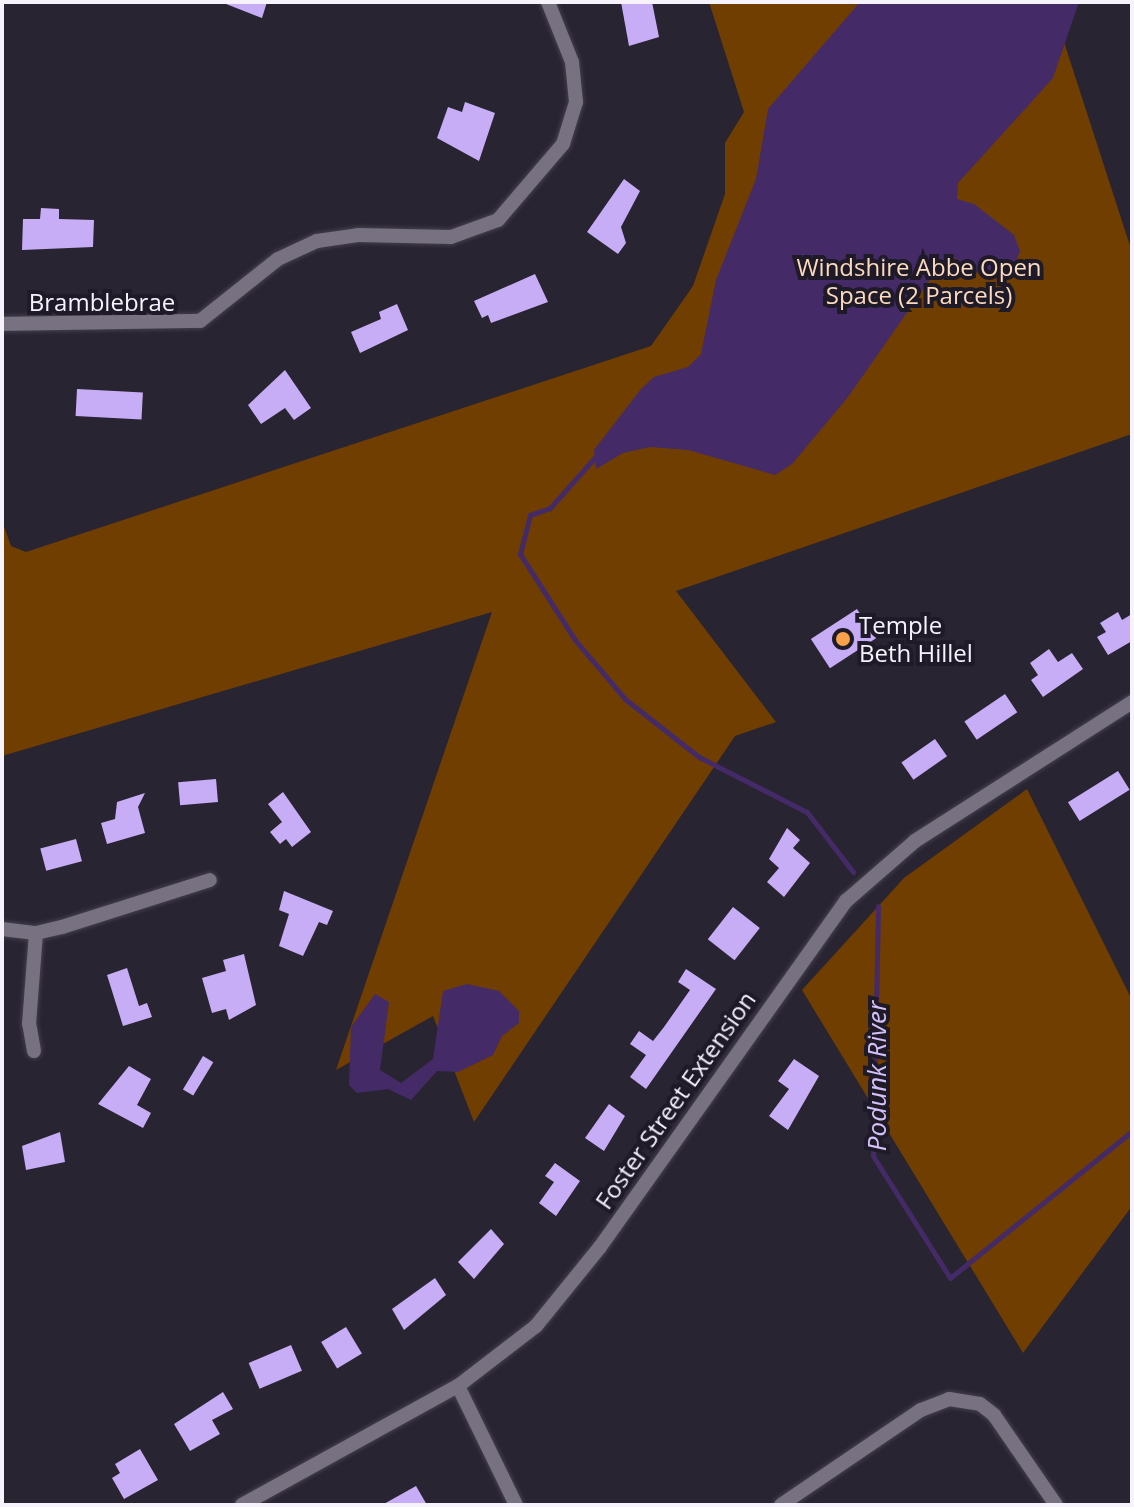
<!DOCTYPE html>
<style>
body{margin:0}
#map{position:relative;width:1134px;height:1507px;overflow:hidden;background:#292432;font-family:"Open Sans",sans-serif}
div>[style]{position:absolute}
.green>*{inset:0;background:#703e00}
.water>*{inset:0;background:#442a67}
.stream>*{height:5px;margin:-2.5px;padding:0 2.5px;transform-origin:2.5px;border-radius:2.5px;background:#442a67}
.building>*{inset:0;background:#c7adf5;transform-origin:0 0}
.roads{filter:drop-shadow(0 0 2px #44404c) drop-shadow(0 0 2px #44404c)}
.street>*{height:14px;margin:-7px;padding:0 7px;transform-origin:7px;border-radius:7px;background:#777182}
.dots>*{width:22px;height:22px;translate:-50% -50%;box-sizing:border-box;border:4px solid #1f1a28;border-radius:50%}
span{translate:-50% -50%;white-space:nowrap;text-align:center;line-height:1.15;-webkit-text-stroke:8px #1f1a28;paint-order:stroke}
.park-label{font-size:24px;color:#fbdabd}
.street-label{font-size:24px;color:#f6f3fd}
.poi-label{font-size:24px;color:#f6f3fd}
.left{translate:0 -50%;text-align:left}
.water-label{font-size:26px;color:#d3c0f8;font-style:italic}
.frame{position:absolute;inset:0;border:4px solid #f6f3fd;pointer-events:none}
</style>
<div id="map">
<div class="green">
<i style="clip-path:polygon(709px 2px,1051px 2px,1132px 252px,1132px 434px,676px 591px,776px 722px,735px 736px,474px 1122px,433px 1016px,336px 1070px,492px 612px,2px 756px,2px 521px,11px 546px,26px 552px,651px 346px,693px 286px,725px 194px,725px 143px,744px 112px)"></i>
<i style="clip-path:polygon(1027px 789px,1132px 1000px,1132px 1206px,1023px 1353px,802px 990px,904px 878px)"></i>
</div>
<div class="water">
<i style="clip-path:polygon(860px 2px,1079px 2px,1053px 78px,958px 183px,957px 199px,974px 204px,1014px 235px,1020px 251px,1014px 266px,997px 276px,980px 274px,948px 254px,848px 397px,792px 464px,775px 475px,688px 450px,650px 447px,623px 453px,596px 469px,594px 450px,641px 389px,654px 377px,688px 367px,701px 354px,716px 280px,756px 179px,768px 109px)"></i>
<i style="clip-path:polygon(467px 984px,499px 991px,519px 1011px,519px 1023px,502px 1036px,493px 1055px,458px 1072px,437px 1071px,411px 1100px,388px 1089px,357px 1093px,349px 1085px,351px 1027px,375px 994px,389px 1002px,380px 1070px,401px 1083px,433px 1059px,443px 991px)"></i>
</div>
<div class="stream">
<i style="left:597px;top:455px;width:71px;rotate:131.6deg"></i>
<i style="left:550px;top:508px;width:21px;rotate:161deg"></i>
<i style="left:530px;top:515px;width:40px;rotate:104.4deg"></i>
<i style="left:520px;top:554px;width:102px;rotate:57.4deg"></i>
<i style="left:575px;top:640px;width:77px;rotate:49.7deg"></i>
<i style="left:625px;top:699px;width:94px;rotate:38.1deg"></i>
<i style="left:699px;top:757px;width:121px;rotate:27deg"></i>
<i style="left:807px;top:812px;width:76px;rotate:52.5deg"></i>
<i style="left:878px;top:906px;width:250px;rotate:91.1deg"></i>
<i style="left:873px;top:1156px;width:144px;rotate:57.7deg"></i>
<i style="left:950px;top:1278px;width:234px;rotate:-38.9deg"></i>
</div>
<div class="building">
<i style="clip-path:polygon(221px 2px,267px 2px,262px 18px)"></i>
<i style="clip-path:polygon(621px 2px,652px 2px,659px 37px,629px 46px)"></i>
<i style="clip-path:polygon(465px 102px,495px 113px,479px 161px,437px 138px,448px 107px,462px 112px)"></i>
<i style="clip-path:polygon(624px 179px,640px 191px,621px 227px,626px 243px,618px 254px,587px 232px)"></i>
<i style="clip-path:polygon(41px 208px,59px 209px,59px 219px,94px 220px,93px 247px,22px 250px,23px 219px,40px 219px)"></i>
<i style="clip-path:polygon(535px 274px,548px 302px,491px 323px,488px 315px,482px 318px,474px 301px)"></i>
<i style="clip-path:polygon(397px 304px,408px 330px,360px 353px,351px 332px,381px 319px,379px 312px)"></i>
<i style="clip-path:polygon(285px 370px,311px 408px,294px 420px,285px 408px,261px 424px,248px 405px)"></i>
<i style="left:77px;top:389px;width:66px;height:27px;rotate:3deg"></i>
<i style="left:857px;top:609px;width:35px;height:55px;rotate:57deg"></i>
<i style="clip-path:polygon(1118px 612px,1122px 620px,1132px 614px,1132px 641px,1108px 655px,1097px 637px,1106px 632px,1100px 623px)"></i>
<i style="clip-path:polygon(1049px 649px,1058px 662px,1072px 653px,1083px 669px,1043px 697px,1031px 680px,1038px 675px,1030px 663px)"></i>
<i style="left:1005px;top:694px;width:22px;height:49px;rotate:56deg"></i>
<i style="left:935px;top:739px;width:21px;height:41px;rotate:55deg"></i>
<i style="left:1118px;top:771px;width:22px;height:59px;rotate:58deg"></i>
<i style="left:216px;top:779px;width:23px;height:38px;rotate:85deg"></i>
<i style="clip-path:polygon(283px 792px,311px 832px,292px 847px,286px 839px,280px 844px,270px 832px,282px 822px,268px 804px)"></i>
<i style="clip-path:polygon(145px 793px,138px 807px,145px 833px,107px 844px,101px 823px,115px 819px,117px 802px)"></i>
<i style="clip-path:polygon(787px 828px,800px 840px,793px 848px,810px 863px,784px 897px,767px 882px,779px 868px,769px 859px)"></i>
<i style="left:76px;top:839px;width:23px;height:37px;rotate:75deg"></i>
<i style="clip-path:polygon(284px 891px,333px 911px,327px 925px,319px 922px,303px 956px,279px 946px,289px 914px,279px 910px)"></i>
<i style="left:733px;top:907px;width:34px;height:41px;rotate:38deg"></i>
<i style="clip-path:polygon(244px 954px,256px 1005px,229px 1020px,226px 1009px,212px 1013px,202px 978px,226px 971px,223px 960px)"></i>
<i style="clip-path:polygon(127px 968px,139px 1006px,147px 1003px,152px 1017px,123px 1026px,107px 975px)"></i>
<i style="clip-path:polygon(686px 969px,716px 989px,646px 1089px,630px 1077px,646px 1055px,630px 1044px,639px 1031px,653px 1041px,664px 1027px,690px 990px,678px 982px)"></i>
<i style="left:203px;top:1056px;width:12px;height:39px;rotate:31deg"></i>
<i style="clip-path:polygon(794px 1059px,819px 1076px,788px 1130px,769px 1116px,789px 1089px,778px 1081px)"></i>
<i style="clip-path:polygon(129px 1066px,151px 1079px,137px 1105px,151px 1113px,143px 1128px,98px 1104px)"></i>
<i style="clip-path:polygon(609px 1104px,625px 1116px,604px 1151px,585px 1138px)"></i>
<i style="clip-path:polygon(60px 1132px,65px 1162px,26px 1170px,22px 1146px)"></i>
<i style="clip-path:polygon(555px 1163px,580px 1181px,556px 1216px,539px 1203px,554px 1182px,545px 1176px)"></i>
<i style="clip-path:polygon(491px 1229px,504px 1244px,474px 1279px,458px 1262px)"></i>
<i style="clip-path:polygon(435px 1278px,446px 1295px,404px 1330px,392px 1309px)"></i>
<i style="left:346px;top:1327px;width:31px;height:29px;rotate:59deg"></i>
<i style="left:291px;top:1345px;width:28px;height:46px;rotate:67deg"></i>
<i style="clip-path:polygon(223px 1392px,233px 1409px,212px 1420px,220px 1434px,190px 1451px,174px 1424px)"></i>
<i style="clip-path:polygon(140px 1449px,158px 1480px,124px 1499px,112px 1478px,120px 1473px,115px 1464px)"></i>
<i style="clip-path:polygon(416px 1486px,427px 1505px,382px 1505px)"></i>
</div>
<div class="roads">
<div class="street">
<i style="left:2px;top:324px;width:198px;rotate:-0.9deg"></i>
<i style="left:200px;top:321px;width:100px;rotate:-38.5deg"></i>
<i style="left:278px;top:259px;width:43px;rotate:-24.8deg"></i>
<i style="left:317px;top:241px;width:41px;rotate:-8.3deg"></i>
<i style="left:358px;top:235px;width:93px;rotate:1.2deg"></i>
<i style="left:451px;top:237px;width:50px;rotate:-19.9deg"></i>
<i style="left:498px;top:220px;width:100px;rotate:-49.5deg"></i>
<i style="left:563px;top:144px;width:44px;rotate:-72.8deg"></i>
<i style="left:576px;top:102px;width:40px;rotate:-95.7deg"></i>
<i style="left:572px;top:62px;width:65px;rotate:-111.8deg"></i>
<i style="left:2px;top:929px;width:34px;rotate:7deg"></i>
<i style="left:36px;top:933px;width:27px;rotate:-13deg"></i>
<i style="left:62px;top:927px;width:155px;rotate:-17.6deg"></i>
<i style="left:34px;top:1051px;width:27px;rotate:-100deg"></i>
<i style="left:29px;top:1024px;width:91px;rotate:-85.6deg"></i>
<i style="left:458px;top:1386px;width:132px;rotate:64deg"></i>
<i style="left:242px;top:1505px;width:247px;rotate:-28.9deg"></i>
<i style="left:458px;top:1386px;width:98px;rotate:-37.6deg"></i>
<i style="left:536px;top:1326px;width:102px;rotate:-51deg"></i>
<i style="left:600px;top:1247px;width:425px;rotate:-54.6deg"></i>
<i style="left:846px;top:901px;width:91px;rotate:-41deg"></i>
<i style="left:915px;top:841px;width:258px;rotate:-32.6deg"></i>
<i style="left:781px;top:1505px;width:169px;rotate:-34.2deg"></i>
<i style="left:921px;top:1410px;width:30px;rotate:-21deg"></i>
<i style="left:949px;top:1399px;width:31px;rotate:9deg"></i>
<i style="left:980px;top:1404px;width:18px;rotate:38deg"></i>
<i style="left:994px;top:1415px;width:109px;rotate:55.4deg"></i>
</div>
</div>
<div class="dots">
<i style="left:843px;top:639px;background:#f7a14a"></i>
</div>
<div class="park-label">
<span style="left:919px;top:281px">Windshire Abbe Open<br>Space (2 Parcels)</span>
</div>
<div class="street-label">
<span style="left:102px;top:302px">Bramblebrae</span>
<span style="left:675px;top:1100px;rotate:-55deg">Foster Street Extension</span>
</div>
<div class="poi-label">
<span class="left" style="left:859px;top:639px">Temple<br>Beth Hillel</span>
</div>
<div class="water-label">
<span style="left:877px;top:1076px;rotate:-90deg">Podunk River</span>
</div>
<div class="frame"></div>
</div>
